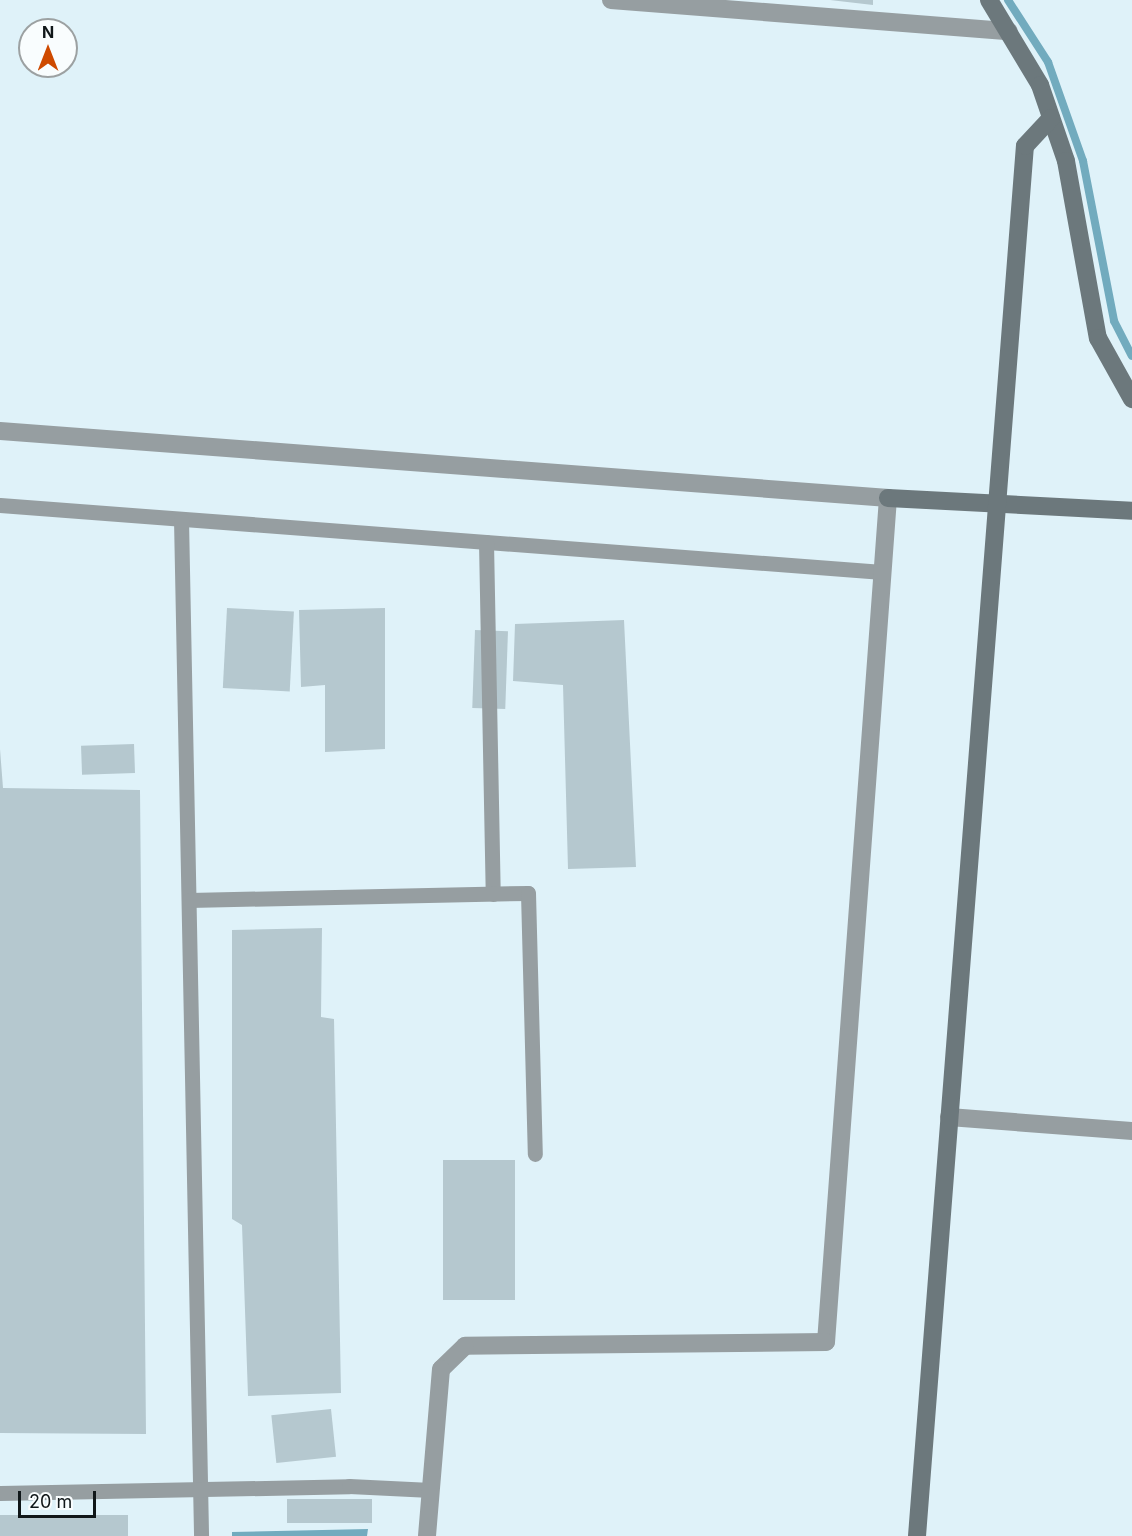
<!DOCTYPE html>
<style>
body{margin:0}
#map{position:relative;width:1132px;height:1536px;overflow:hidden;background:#dff2f9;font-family:Inter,sans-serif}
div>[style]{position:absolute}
.water>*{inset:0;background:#72abbe}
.stream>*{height:8px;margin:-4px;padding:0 4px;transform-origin:4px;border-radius:4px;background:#72abbe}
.building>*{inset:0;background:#b5c8cf;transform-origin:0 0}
.lane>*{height:15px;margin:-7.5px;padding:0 7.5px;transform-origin:7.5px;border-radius:7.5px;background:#969ea1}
.street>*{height:18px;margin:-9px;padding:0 9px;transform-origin:9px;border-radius:9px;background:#969ea1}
.secondary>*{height:18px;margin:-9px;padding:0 9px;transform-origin:9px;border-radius:9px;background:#6c787c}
span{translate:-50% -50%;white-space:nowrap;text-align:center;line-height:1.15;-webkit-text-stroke:6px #f9fdfe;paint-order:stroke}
.north{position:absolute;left:18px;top:18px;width:60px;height:60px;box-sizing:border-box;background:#f9fdfe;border:2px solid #9ca1a2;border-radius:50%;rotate:0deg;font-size:16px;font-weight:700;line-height:24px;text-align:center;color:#101719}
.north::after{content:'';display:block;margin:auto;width:21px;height:27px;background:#ce4a00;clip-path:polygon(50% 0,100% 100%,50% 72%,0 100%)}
.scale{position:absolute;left:18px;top:1491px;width:78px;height:27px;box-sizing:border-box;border:3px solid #101719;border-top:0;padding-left:8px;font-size:18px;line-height:21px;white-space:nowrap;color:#101719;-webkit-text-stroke:4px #f9fdfe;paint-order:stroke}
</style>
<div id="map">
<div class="water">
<i style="clip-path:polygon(368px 1529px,367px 1536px,232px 1536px,232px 1532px)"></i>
</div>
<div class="stream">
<i style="left:1008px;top:0;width:74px;rotate:57.2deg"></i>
<i style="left:1048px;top:62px;width:105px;rotate:70.5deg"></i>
<i style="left:1083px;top:161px;width:163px;rotate:79deg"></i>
<i style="left:1114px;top:321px;width:39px;rotate:63deg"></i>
</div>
<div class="building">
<i style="clip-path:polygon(830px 0,873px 0,873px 5px)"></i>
<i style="left:227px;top:608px;width:67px;height:80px;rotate:3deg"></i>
<i style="clip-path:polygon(385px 608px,385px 749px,325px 752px,325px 685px,301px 687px,299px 610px)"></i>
<i style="clip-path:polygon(624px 620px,636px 867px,568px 869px,563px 685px,513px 681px,515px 624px)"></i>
<i style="left:475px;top:630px;width:33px;height:78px;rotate:2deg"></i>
<i style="left:134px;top:744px;width:29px;height:53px;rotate:88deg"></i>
<i style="clip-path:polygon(0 749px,3px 788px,140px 790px,146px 1434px,0 1433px)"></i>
<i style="clip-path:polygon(322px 928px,321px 1017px,334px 1019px,341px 1393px,248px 1396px,242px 1225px,232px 1219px,232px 930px)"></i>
<i style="left:443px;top:1160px;width:72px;height:140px"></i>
<i style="left:331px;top:1409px;width:48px;height:60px;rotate:84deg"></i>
<i style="left:372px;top:1499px;width:24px;height:85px;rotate:90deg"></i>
<i style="left:128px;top:1515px;width:21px;height:128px;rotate:90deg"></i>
</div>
<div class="lane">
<i style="left:0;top:505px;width:885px;rotate:4.34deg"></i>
<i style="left:181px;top:519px;width:1017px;rotate:88.87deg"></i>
<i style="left:486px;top:542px;width:352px;rotate:88.9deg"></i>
<i style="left:189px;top:900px;width:339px;rotate:-1.2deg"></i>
<i style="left:528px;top:893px;width:261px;rotate:88.5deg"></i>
<i style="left:0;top:1493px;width:349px;rotate:-1.1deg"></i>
<i style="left:349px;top:1486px;width:82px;rotate:2.8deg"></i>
</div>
<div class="street">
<i style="left:611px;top:0;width:399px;rotate:4.5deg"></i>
<i style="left:0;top:431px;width:891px;rotate:4.31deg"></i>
<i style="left:888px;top:498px;width:846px;rotate:94.2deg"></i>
<i style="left:826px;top:1342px;width:361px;rotate:179.4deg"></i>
<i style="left:465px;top:1346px;width:33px;rotate:136deg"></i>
<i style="left:441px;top:1369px;width:168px;rotate:94.8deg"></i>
<i style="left:949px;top:1117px;width:184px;rotate:4.4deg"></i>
</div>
<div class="secondary">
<i style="left:989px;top:0;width:99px;rotate:59deg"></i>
<i style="left:1040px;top:85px;width:80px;rotate:71.1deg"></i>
<i style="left:1066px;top:161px;width:180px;rotate:79.8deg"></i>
<i style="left:1098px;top:338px;width:70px;rotate:60.9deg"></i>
<i style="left:888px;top:498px;width:244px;rotate:3deg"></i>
<i style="left:917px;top:1536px;width:1394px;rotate:-85.56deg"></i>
<i style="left:1025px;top:146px;width:38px;rotate:-47deg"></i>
</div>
<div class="north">N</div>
<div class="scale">20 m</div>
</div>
